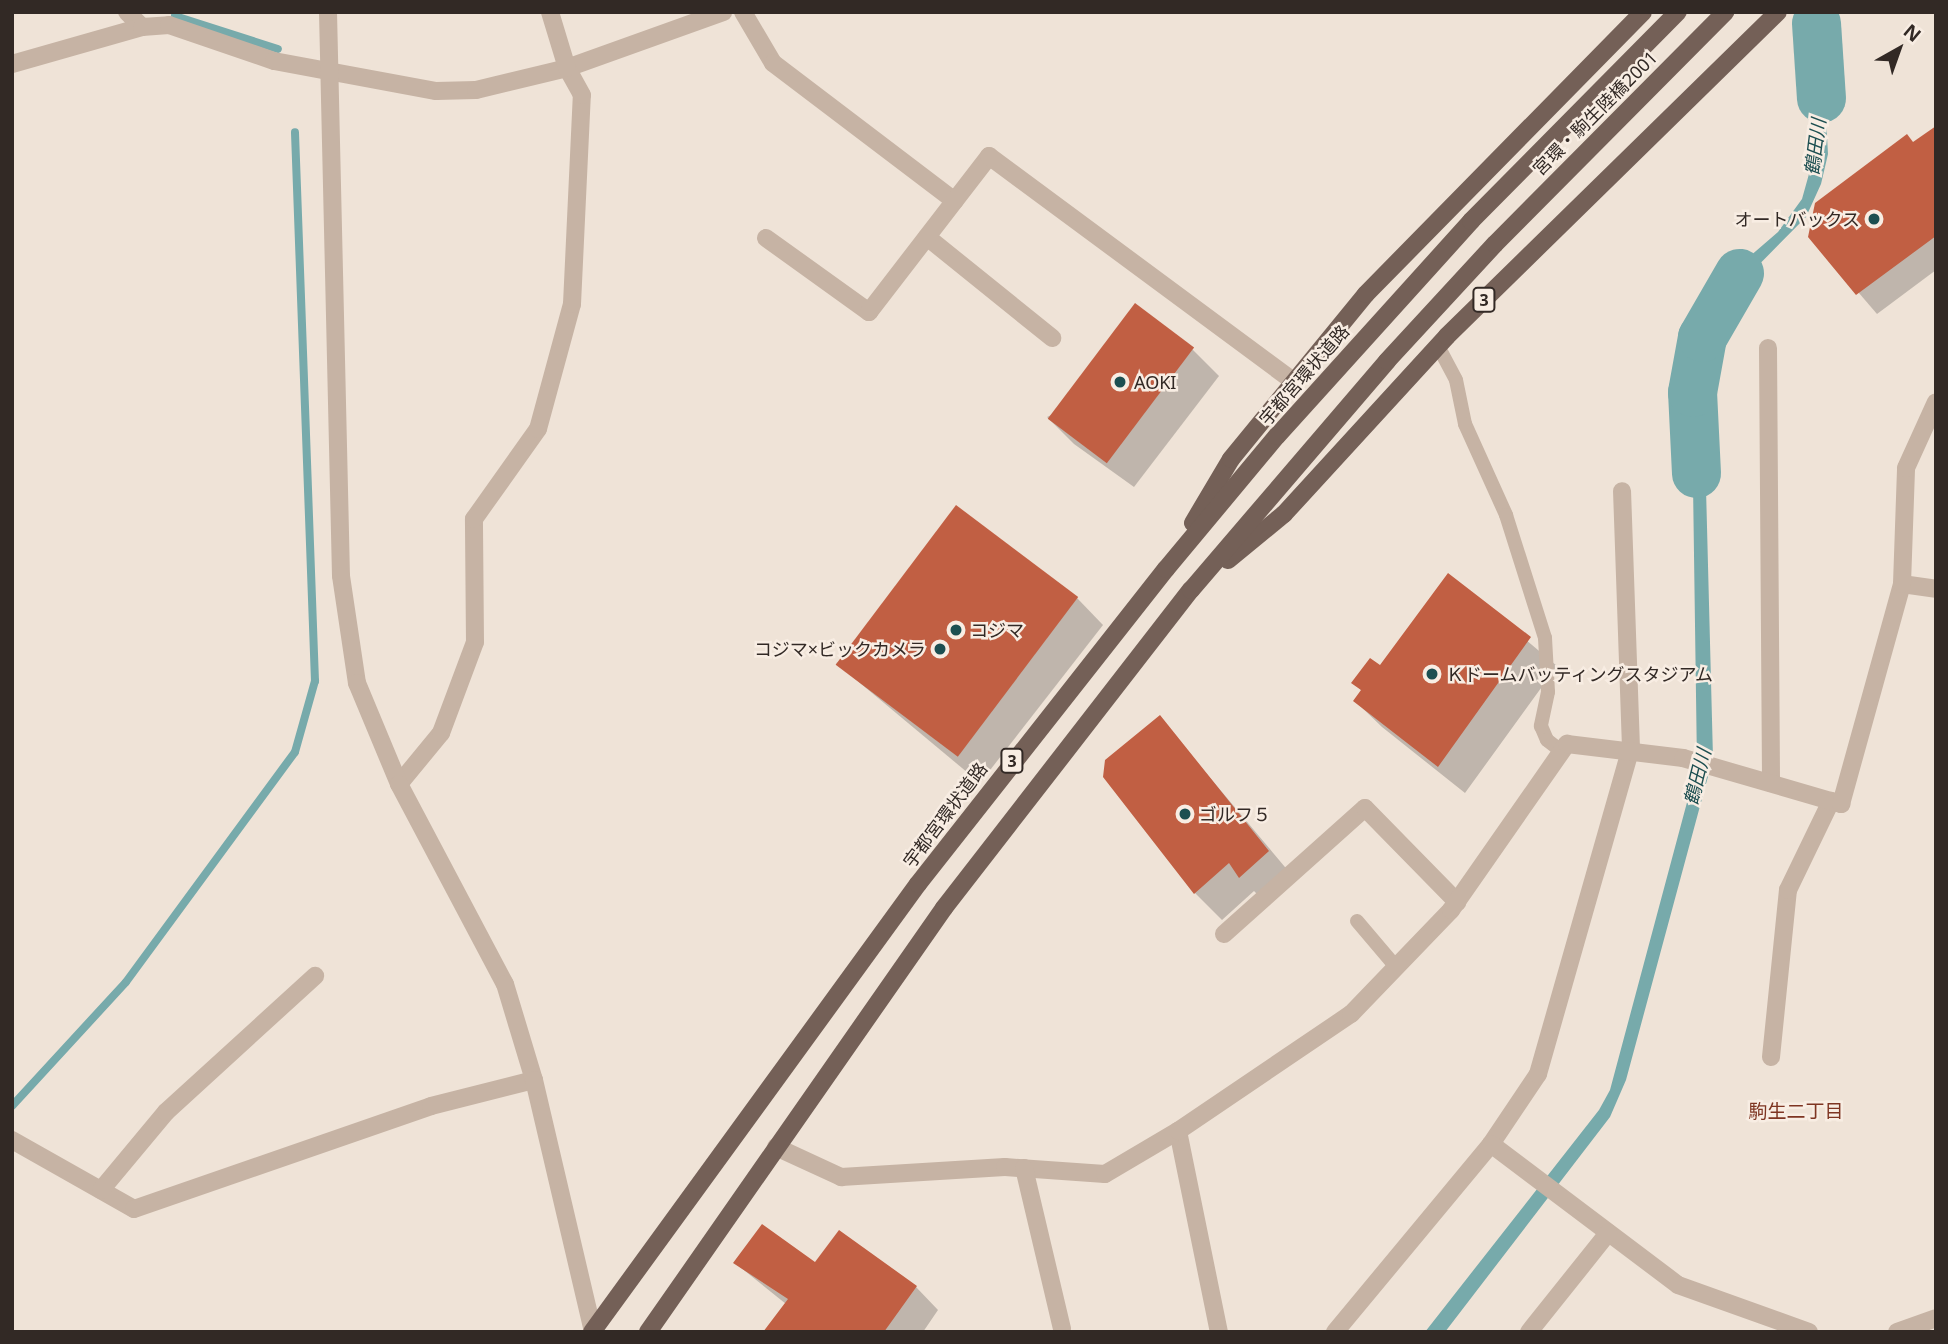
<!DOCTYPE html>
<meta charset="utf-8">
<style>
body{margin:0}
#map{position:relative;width:1948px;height:1344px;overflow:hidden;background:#efe3d7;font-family:"Noto Sans","Noto Sans JP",sans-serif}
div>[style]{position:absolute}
.water>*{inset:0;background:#77aaab}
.shadow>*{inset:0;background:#0003}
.stream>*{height:8px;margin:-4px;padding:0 4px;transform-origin:4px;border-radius:4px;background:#77aaab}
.river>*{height:49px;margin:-24.5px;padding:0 24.5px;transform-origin:24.5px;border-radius:24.5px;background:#77aaab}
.building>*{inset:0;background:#c15f43;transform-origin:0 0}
.service>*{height:14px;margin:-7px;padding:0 7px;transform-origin:7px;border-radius:7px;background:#c6b3a4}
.minor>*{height:18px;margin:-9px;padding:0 9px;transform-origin:9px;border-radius:9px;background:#c6b3a4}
.tertiary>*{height:18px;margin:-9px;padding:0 9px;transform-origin:9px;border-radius:9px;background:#c6b3a4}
.primary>*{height:18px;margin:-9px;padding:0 9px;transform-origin:9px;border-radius:9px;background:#746057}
.dots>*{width:19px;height:19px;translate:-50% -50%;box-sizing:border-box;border:4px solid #f8ede3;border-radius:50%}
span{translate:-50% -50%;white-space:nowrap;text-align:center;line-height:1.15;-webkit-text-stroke:5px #f8ede3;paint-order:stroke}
.shield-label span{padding:2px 5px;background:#f8ede3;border:2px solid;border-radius:5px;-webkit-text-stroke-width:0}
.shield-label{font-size:16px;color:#322925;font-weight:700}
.street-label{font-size:18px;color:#322925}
.poi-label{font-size:18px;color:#322925}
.right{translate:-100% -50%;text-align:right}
.left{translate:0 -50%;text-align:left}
.water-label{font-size:19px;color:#1d4f51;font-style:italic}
.neighbourhood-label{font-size:19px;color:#7e3522}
.frame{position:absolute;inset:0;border:14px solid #322925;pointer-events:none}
.north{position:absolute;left:1864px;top:14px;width:70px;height:70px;-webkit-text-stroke:5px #f8ede3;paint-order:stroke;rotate:40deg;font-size:19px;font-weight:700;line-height:28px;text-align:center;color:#322925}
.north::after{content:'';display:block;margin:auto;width:24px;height:32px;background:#322925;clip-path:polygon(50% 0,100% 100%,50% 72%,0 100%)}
</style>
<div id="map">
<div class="water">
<i style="clip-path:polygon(1821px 30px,1828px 154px,1821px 184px,1806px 217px,1727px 297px,1716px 327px,1704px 411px,1713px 758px,1626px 1080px,1610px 1117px,1445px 1332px,1425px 1332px,1599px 1110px,1610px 1090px,1697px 765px,1692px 414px,1709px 312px,1734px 270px,1778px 232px,1802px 199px,1814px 156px,1805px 32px)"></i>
</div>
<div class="shadow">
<i style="clip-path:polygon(1936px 128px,1936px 270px,1877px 314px,1810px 236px)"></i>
<i style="clip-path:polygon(1192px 349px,1219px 376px,1134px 487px,1074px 444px,1047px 417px)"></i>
<i style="clip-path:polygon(1449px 575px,1557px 666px,1465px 793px,1382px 727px,1355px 701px,1362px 691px,1354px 683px,1380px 667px)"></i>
<i style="clip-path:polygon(1077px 598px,1103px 625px,980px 783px,836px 663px)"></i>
<i style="clip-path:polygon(1159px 717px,1295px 879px,1267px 904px,1254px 891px,1222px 920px,1195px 893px)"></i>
<i style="clip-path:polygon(735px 1263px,916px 1287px,938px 1310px,923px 1332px,767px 1332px,786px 1304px)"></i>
</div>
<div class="stream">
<i style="left:176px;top:12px;width:4px;rotate:104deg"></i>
<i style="left:175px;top:16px;width:108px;rotate:17.8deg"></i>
<i style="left:12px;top:1106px;width:168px;rotate:-47.4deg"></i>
<i style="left:126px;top:982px;width:285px;rotate:-53.7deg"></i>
<i style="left:295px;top:752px;width:74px;rotate:-74.3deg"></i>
<i style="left:315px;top:681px;width:549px;rotate:-92.09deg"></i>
</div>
<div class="river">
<i style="left:1816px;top:23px;width:75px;rotate:86.2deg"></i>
<i style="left:1696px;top:473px;width:81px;rotate:-92.8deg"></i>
<i style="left:1692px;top:392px;width:56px;rotate:-79.7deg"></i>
<i style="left:1702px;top:337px;width:74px;rotate:-60deg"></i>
</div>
<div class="building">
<i style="clip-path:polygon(1936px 126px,1936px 236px,1856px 295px,1808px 237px,1815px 203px,1907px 134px,1913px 142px)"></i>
<i style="left:1135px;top:303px;width:74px;height:145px;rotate:37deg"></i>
<i style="left:956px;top:505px;width:153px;height:200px;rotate:37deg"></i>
<i style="clip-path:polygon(1448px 573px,1531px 637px,1438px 767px,1353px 701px,1361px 690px,1351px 683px,1370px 658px,1380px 665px)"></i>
<i style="clip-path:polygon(1160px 715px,1269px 851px,1239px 878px,1229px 863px,1194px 894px,1103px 777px,1105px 760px)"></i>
<i style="clip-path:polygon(762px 1224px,815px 1262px,839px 1230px,917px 1286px,884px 1332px,763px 1332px,788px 1299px,733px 1263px)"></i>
</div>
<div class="service">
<i style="left:1438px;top:346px;width:38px;rotate:62deg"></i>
<i style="left:1456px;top:380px;width:45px;rotate:78.4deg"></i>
<i style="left:1465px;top:424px;width:100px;rotate:65.7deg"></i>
<i style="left:1506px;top:515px;width:129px;rotate:72.4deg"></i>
<i style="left:1545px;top:638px;width:54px;rotate:86.8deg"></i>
<i style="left:1548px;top:692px;width:35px;rotate:102deg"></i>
<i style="left:1541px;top:726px;width:15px;rotate:67deg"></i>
<i style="left:1547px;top:740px;width:18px;rotate:38deg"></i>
<i style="left:1357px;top:921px;width:60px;rotate:49.7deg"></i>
</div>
<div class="minor">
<i style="left:127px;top:12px;width:21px;rotate:45deg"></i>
<i style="left:743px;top:12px;width:59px;rotate:59.5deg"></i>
<i style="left:773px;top:63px;width:228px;rotate:37.2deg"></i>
<i style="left:12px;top:64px;width:135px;rotate:-15.9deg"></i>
<i style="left:142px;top:27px;width:27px;rotate:-4deg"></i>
<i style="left:169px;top:25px;width:111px;rotate:18.9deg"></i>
<i style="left:274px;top:61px;width:165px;rotate:10.5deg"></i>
<i style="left:436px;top:91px;width:40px;rotate:-1.4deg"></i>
<i style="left:476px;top:90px;width:94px;rotate:-13.6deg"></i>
<i style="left:567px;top:68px;width:166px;rotate:-19.7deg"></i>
<i style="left:927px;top:237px;width:161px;rotate:38.9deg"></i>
<i style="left:766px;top:238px;width:127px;rotate:35.7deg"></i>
<i style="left:869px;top:312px;width:197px;rotate:-52.4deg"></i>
<i style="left:989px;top:156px;width:380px;rotate:36.5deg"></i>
<i style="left:1768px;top:348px;width:435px;rotate:89.6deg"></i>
<i style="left:1902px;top:584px;width:34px;rotate:8deg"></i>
<i style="left:399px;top:784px;width:66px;rotate:-50.5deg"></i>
<i style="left:441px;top:733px;width:97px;rotate:-69.5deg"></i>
<i style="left:475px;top:642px;width:123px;rotate:-90.5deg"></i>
<i style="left:474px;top:519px;width:110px;rotate:-54.6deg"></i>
<i style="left:538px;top:429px;width:130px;rotate:-74.8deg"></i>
<i style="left:572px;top:304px;width:209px;rotate:-87.3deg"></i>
<i style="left:582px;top:95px;width:31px;rotate:-119deg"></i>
<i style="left:567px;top:68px;width:59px;rotate:-106.9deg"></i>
<i style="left:1224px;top:934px;width:189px;rotate:-41.8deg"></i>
<i style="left:1365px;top:808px;width:132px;rotate:45.6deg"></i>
<i style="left:1771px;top:1057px;width:168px;rotate:-84.2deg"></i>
<i style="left:1788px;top:890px;width:99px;rotate:-64.2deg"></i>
<i style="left:1178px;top:1131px;width:205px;rotate:78.5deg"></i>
<i style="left:12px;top:1140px;width:140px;rotate:29.5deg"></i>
<i style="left:134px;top:1209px;width:314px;rotate:-19.1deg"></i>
<i style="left:431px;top:1106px;width:106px;rotate:-14.2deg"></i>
<i style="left:1491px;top:1144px;width:84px;rotate:-56.1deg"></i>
<i style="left:1538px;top:1074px;width:339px;rotate:-74.1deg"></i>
<i style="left:1631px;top:748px;width:257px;rotate:-92deg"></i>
<i style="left:776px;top:1147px;width:72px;rotate:24.8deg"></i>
<i style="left:841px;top:1177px;width:164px;rotate:-3.5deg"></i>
<i style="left:1005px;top:1167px;width:100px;rotate:4deg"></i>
<i style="left:1105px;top:1174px;width:85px;rotate:-30.5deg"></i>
<i style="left:1178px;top:1131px;width:209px;rotate:-34.1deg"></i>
<i style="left:1351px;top:1014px;width:144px;rotate:-46.1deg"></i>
<i style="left:1451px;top:910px;width:203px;rotate:-55.1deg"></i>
<i style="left:1567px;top:744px;width:117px;rotate:6.9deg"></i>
<i style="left:1683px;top:758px;width:165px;rotate:16.2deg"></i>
<i style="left:1841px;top:804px;width:228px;rotate:-74.5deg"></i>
<i style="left:1902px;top:584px;width:116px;rotate:-88deg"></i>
<i style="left:1906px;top:468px;width:72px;rotate:-65.6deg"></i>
<i style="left:1024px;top:1168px;width:165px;rotate:76.7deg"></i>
<i style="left:101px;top:1190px;width:102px;rotate:-50.2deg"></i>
<i style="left:166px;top:1112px;width:202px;rotate:-42.4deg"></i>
<i style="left:1335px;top:1332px;width:244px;rotate:-50.3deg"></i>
<i style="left:1491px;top:1144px;width:234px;rotate:37deg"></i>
<i style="left:1678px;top:1285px;width:139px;rotate:19.7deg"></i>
<i style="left:1529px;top:1332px;width:127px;rotate:-51.4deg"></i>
<i style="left:1897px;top:1332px;width:41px;rotate:-19.7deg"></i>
</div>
<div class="tertiary">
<i style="left:328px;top:12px;width:564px;rotate:88.68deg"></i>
<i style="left:341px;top:576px;width:108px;rotate:81.5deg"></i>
<i style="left:357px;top:683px;width:109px;rotate:67.4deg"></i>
<i style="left:399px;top:784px;width:226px;rotate:62.1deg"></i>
<i style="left:505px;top:984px;width:100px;rotate:73.2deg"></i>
<i style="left:534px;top:1080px;width:259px;rotate:76.8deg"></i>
</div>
<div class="primary">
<i style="left:1193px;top:523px;width:74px;rotate:-59.3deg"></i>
<i style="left:1231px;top:459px;width:213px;rotate:-50.7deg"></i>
<i style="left:1366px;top:294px;width:395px;rotate:-45.5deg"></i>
<i style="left:1228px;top:560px;width:72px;rotate:-39.4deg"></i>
<i style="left:1284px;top:514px;width:241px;rotate:-47.5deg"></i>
<i style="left:1447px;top:336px;width:463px;rotate:-44.4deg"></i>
<i style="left:592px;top:1332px;width:554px;rotate:-53.96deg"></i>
<i style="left:918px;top:884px;width:401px;rotate:-51.8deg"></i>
<i style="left:1166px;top:569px;width:173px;rotate:-50.2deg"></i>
<i style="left:1277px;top:436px;width:290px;rotate:-47.9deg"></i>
<i style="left:1471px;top:221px;width:294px;rotate:-45.3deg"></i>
<i style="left:648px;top:1332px;width:517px;rotate:-55.08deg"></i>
<i style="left:944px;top:908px;width:403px;rotate:-52.2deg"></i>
<i style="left:1191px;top:590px;width:301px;rotate:-49.4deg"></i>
<i style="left:1387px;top:361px;width:159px;rotate:-47.3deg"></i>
<i style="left:1495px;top:244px;width:327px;rotate:-45.2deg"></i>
</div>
<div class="dots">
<i style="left:1874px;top:219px;background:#1d4f51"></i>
<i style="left:1120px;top:382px;background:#1d4f51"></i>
<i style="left:956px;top:630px;background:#1d4f51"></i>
<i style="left:940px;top:649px;background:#1d4f51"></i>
<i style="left:1432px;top:674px;background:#1d4f51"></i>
<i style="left:1185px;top:814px;background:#1d4f51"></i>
</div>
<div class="shield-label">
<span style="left:1484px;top:300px">3</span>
<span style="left:1012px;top:761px">3</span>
</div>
<div class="street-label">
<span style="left:1595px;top:113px;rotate:-45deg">宮環・駒生陸橋2001</span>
<span style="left:1304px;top:375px;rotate:-49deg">宇都宮環状道路</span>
<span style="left:945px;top:815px;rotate:-53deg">宇都宮環状道路</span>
</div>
<div class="poi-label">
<span class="right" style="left:1860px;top:219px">オートバックス</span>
<span class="left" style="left:1134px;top:382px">AOKI</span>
<span class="left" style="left:970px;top:630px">コジマ</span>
<span class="right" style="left:926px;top:649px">コジマ×ビックカメラ</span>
<span class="left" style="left:1446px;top:674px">Ｋドームバッティングスタジアム</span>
<span class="left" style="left:1199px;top:814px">ゴルフ５</span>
</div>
<div class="water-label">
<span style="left:1816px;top:147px;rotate:-83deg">鶴田川</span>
<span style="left:1698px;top:777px;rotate:-76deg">鶴田川</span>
</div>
<div class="neighbourhood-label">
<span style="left:1796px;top:1112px">駒生二丁目</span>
</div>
<div class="frame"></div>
<div class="north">N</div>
</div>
